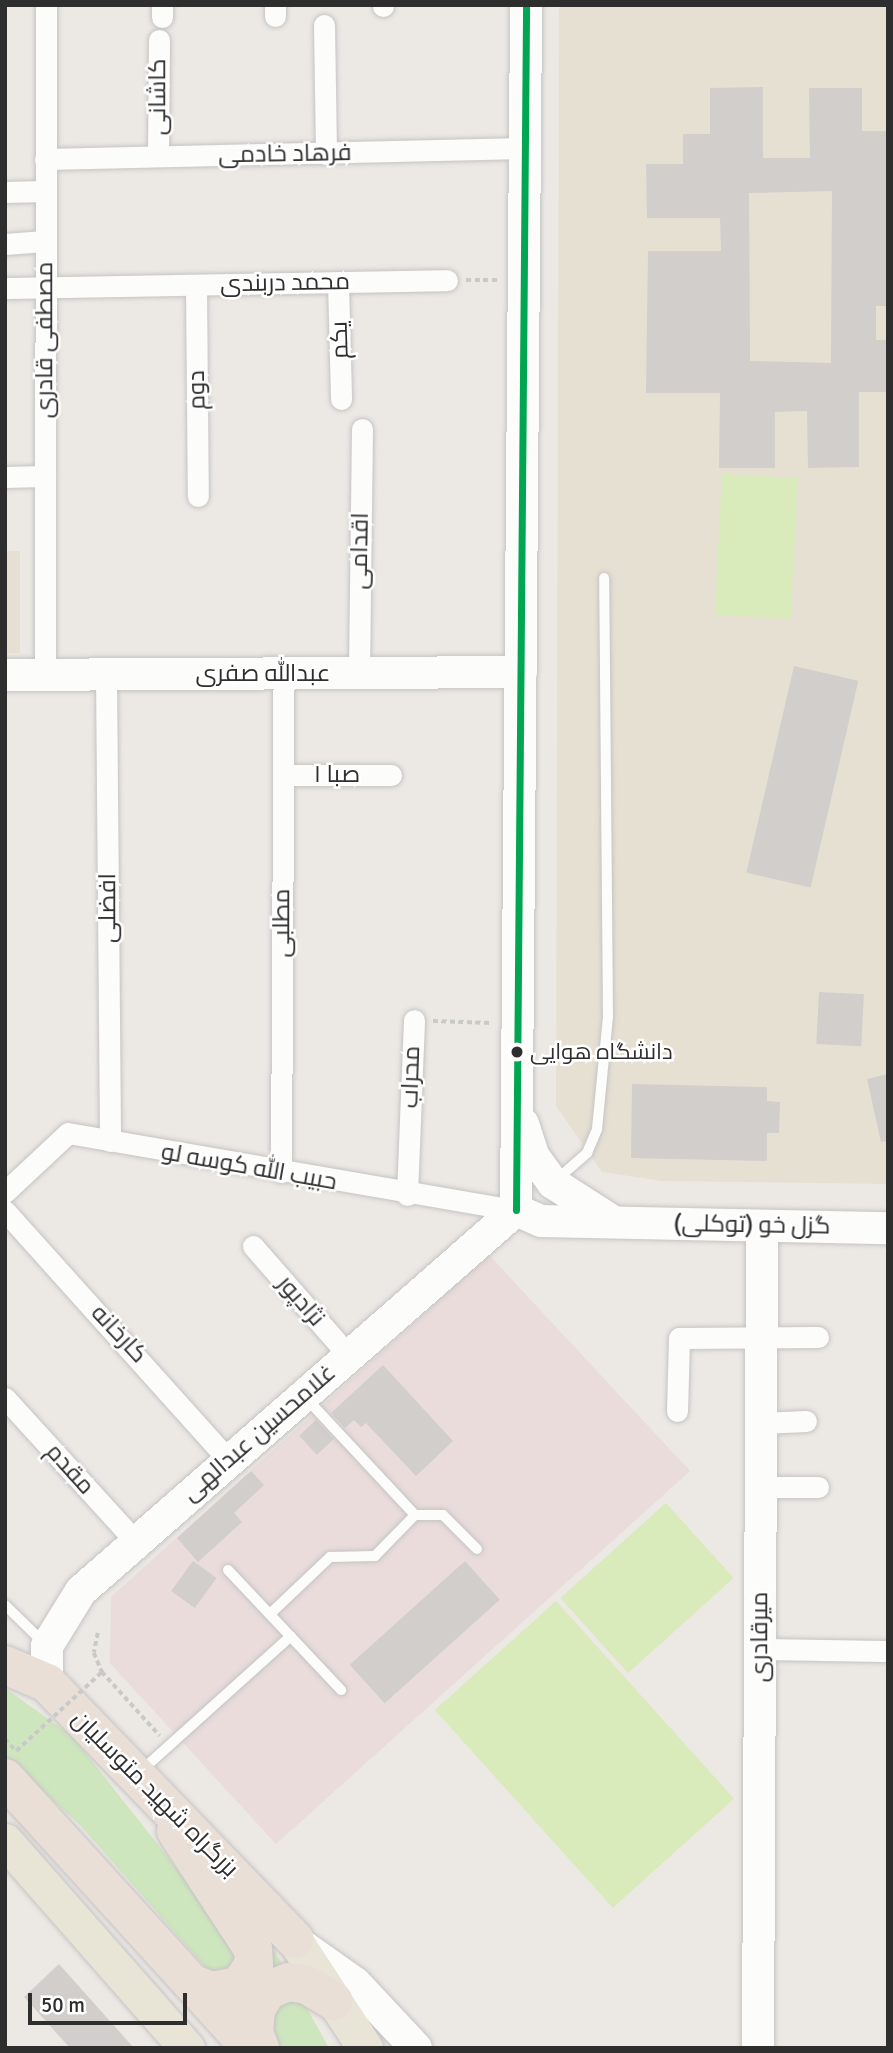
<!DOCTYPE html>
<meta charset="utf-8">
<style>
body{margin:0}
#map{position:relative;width:893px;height:2053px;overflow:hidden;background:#ece8e4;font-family:Signika,Cairo,sans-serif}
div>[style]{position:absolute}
.education>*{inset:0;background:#e6e0d3;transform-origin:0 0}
.medical>*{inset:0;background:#e9dcdb}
.green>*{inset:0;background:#cee6be}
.pitch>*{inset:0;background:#d9eabb;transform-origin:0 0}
.building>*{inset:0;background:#d1cecb;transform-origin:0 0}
.path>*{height:3.5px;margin-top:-1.75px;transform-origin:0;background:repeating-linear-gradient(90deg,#c9c9c8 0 5px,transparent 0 8.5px)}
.roads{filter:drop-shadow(0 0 2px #c5c4c5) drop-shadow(0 0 2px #c5c4c5)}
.lane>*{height:10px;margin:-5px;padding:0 5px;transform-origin:5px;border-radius:5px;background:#fcfcfb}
.street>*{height:21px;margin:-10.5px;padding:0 10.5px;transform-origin:10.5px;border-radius:10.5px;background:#fcfcfb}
.secondary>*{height:32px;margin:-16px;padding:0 16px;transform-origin:16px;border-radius:16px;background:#fcfcfb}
.primary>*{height:35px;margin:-17.5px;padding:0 17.5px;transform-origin:17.5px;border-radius:17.5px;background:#e8e4d6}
.highway>*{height:38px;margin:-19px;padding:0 19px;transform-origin:19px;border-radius:19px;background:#eadfd6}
.path-bridge>*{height:3.5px;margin-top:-1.75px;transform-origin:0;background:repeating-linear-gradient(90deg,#c9c9c8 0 5px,transparent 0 8.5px)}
.bus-1>*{height:7px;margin:-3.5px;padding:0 3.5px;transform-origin:3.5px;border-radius:3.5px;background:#00a651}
.dots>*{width:19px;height:19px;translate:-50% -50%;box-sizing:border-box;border:4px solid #fff;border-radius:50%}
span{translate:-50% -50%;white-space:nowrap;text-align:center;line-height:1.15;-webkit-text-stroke:5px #fff;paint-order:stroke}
.bus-label{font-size:22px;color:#2e2e2e}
.left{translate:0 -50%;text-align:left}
.street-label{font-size:24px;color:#2e2e2e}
.frame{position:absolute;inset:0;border:7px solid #2e2e2e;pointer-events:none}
.scale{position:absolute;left:28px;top:1993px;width:159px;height:32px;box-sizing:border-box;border:4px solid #2e2e2e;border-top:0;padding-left:9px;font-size:21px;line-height:24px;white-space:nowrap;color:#2e2e2e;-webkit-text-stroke:5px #fff;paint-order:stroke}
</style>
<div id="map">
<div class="education">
<i style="clip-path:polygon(559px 5px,888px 5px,888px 1184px,662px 1181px,602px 1172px,556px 1106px)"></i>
<i style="left:5px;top:551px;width:15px;height:102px"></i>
</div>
<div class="medical">
<i style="clip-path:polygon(489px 1255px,690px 1471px,276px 1844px,110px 1663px,111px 1597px)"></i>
</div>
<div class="green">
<i style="clip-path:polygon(5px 1688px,72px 1736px,193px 1889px,244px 1964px,214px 1977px,80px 1825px,5px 1756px)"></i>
<i style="clip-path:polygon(264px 1936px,283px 1965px,329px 2048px,274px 2048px)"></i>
</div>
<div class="pitch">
<i style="left:722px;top:474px;width:76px;height:141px;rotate:3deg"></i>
<i style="left:666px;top:1503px;width:101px;height:142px;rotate:48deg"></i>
<i style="left:556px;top:1601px;width:266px;height:163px;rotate:48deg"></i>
</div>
<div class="building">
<i style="clip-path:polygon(evenodd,763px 87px,763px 158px,810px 158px,809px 88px,862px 88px,862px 131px,888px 131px,888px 306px,876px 306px,876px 340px,888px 340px,888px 392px,859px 392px,859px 467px,808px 468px,807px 411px,775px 412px,775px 468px,719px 468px,720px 393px,646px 393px,648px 251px,721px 251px,720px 218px,647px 218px,646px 164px,683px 164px,683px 134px,710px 134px,710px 88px,763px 87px,832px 191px,831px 363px,750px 361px,749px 193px,832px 191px)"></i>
<i style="left:794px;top:666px;width:66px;height:212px;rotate:13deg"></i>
<i style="left:819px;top:992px;width:45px;height:52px;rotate:3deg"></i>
<i style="clip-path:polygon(888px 1074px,888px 1141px,881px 1142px,867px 1079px)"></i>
<i style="clip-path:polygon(632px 1084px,767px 1087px,767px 1101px,780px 1102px,779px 1133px,767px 1133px,767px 1161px,631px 1158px)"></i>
<i style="clip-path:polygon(383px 1365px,453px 1441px,416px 1476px,366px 1423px,361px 1427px,354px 1420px,345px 1428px,331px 1413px)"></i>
<i style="left:316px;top:1420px;width:26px;height:23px;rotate:47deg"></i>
<i style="clip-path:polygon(251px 1471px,264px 1485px,234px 1513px,242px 1522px,198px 1562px,177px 1538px)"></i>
<i style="left:193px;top:1561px;width:29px;height:37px;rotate:36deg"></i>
<i style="left:465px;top:1561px;width:52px;height:155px;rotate:48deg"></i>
<i style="clip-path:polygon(59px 1964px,134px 2048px,70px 2048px,24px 1997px)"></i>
</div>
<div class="path">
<i style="left:466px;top:280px;width:31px"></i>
<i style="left:433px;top:1021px;width:59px;rotate:1.9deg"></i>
<i style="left:98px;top:1633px;width:20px;rotate:101deg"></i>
<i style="left:94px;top:1653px;width:21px;rotate:67deg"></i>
<i style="left:102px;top:1672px;width:86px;rotate:47.8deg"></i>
</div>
<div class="roads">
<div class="lane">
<i style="left:555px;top:1181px;width:43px;rotate:-41.2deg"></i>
<i style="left:587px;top:1153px;width:26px;rotate:-67deg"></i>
<i style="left:597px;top:1129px;width:114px;rotate:-84.4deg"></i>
<i style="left:608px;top:1016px;width:438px;rotate:-90.5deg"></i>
<i style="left:305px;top:1397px;width:161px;rotate:47deg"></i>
<i style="left:415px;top:1515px;width:28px"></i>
<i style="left:443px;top:1515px;width:48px;rotate:45deg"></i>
<i style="left:228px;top:1570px;width:165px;rotate:46.7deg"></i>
<i style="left:5px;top:1605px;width:56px;rotate:44.3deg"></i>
<i style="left:270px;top:1614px;width:83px;rotate:-43.5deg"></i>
<i style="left:330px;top:1557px;width:45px;rotate:-1.3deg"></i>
<i style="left:375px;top:1556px;width:57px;rotate:-45.7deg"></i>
<i style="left:142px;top:1770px;width:200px;rotate:-42deg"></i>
</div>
<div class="street">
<i style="left:162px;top:5px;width:12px;rotate:90deg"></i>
<i style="left:383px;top:6px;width:1px;rotate:-90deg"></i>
<i style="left:275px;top:16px;width:11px;rotate:-90deg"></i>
<i style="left:324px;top:25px;width:129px;rotate:89.1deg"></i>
<i style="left:158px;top:155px;width:115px;rotate:-89.5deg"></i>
<i style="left:45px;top:159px;width:480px;rotate:-1.3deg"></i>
<i style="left:5px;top:192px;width:40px;rotate:-1.4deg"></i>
<i style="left:5px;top:244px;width:40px;rotate:-4.3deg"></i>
<i style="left:338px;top:282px;width:117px;rotate:88.5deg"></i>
<i style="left:196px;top:285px;width:211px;rotate:89.5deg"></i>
<i style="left:5px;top:288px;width:442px;rotate:-1deg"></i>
<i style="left:5px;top:477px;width:40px;rotate:-1.4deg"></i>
<i style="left:359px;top:673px;width:244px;rotate:-89.3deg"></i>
<i style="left:45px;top:675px;width:670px;rotate:-89.91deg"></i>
<i style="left:106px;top:675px;width:466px;rotate:89.5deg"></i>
<i style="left:283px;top:775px;width:108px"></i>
<i style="left:281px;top:1172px;width:498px;rotate:-89.7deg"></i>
<i style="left:5px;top:1192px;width:86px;rotate:-43.1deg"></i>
<i style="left:68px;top:1133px;width:455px;rotate:9.8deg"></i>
<i style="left:407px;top:1195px;width:175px;rotate:-87.7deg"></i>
<i style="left:5px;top:1211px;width:336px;rotate:48.1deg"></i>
<i style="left:253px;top:1246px;width:145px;rotate:48.9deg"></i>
<i style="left:5px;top:1398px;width:193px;rotate:47.7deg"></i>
<i style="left:677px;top:1411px;width:73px;rotate:-88.4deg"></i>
<i style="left:679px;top:1338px;width:139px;rotate:-0.4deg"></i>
<i style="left:761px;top:1423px;width:45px;rotate:-2.5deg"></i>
<i style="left:761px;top:1487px;width:57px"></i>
<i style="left:760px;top:1649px;width:128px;rotate:0.9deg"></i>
</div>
<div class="secondary">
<i style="left:5px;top:675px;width:516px;rotate:-0.33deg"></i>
<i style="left:523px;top:1124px;width:35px;rotate:72deg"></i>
<i style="left:534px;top:1157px;width:32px;rotate:54deg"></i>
<i style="left:553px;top:1183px;width:67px;rotate:32.7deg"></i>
<i style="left:516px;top:1210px;width:1205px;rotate:-89.52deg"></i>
<i style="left:516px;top:1210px;width:27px;rotate:24deg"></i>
<i style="left:541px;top:1221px;width:347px;rotate:1.2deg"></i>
<i style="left:47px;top:1683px;width:37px;rotate:-90deg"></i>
<i style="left:47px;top:1646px;width:65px;rotate:-58.3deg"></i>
<i style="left:81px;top:1591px;width:578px;rotate:-41.21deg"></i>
<i style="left:297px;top:1942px;width:71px;rotate:35.3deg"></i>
<i style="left:355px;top:1983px;width:89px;rotate:46.8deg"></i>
<i style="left:758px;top:2048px;width:822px;rotate:-89.72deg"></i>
</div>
<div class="primary">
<i style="left:5px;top:1841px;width:276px;rotate:48.7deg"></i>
<i style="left:294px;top:1939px;width:130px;rotate:56.9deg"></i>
</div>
<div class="highway">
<i style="left:5px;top:1665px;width:46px;rotate:23.2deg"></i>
<i style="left:47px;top:1683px;width:356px;rotate:46deg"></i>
<i style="left:5px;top:1778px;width:365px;rotate:47.7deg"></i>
<i style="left:176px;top:1831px;width:141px;rotate:56.9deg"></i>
<i style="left:253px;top:1949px;width:15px;rotate:86deg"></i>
<i style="left:254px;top:1964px;width:27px;rotate:124deg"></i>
<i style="left:239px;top:1986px;width:27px;rotate:170deg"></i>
<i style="left:212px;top:1991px;width:17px;rotate:-159deg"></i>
<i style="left:260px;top:2048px;width:17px;rotate:-111deg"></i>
<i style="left:254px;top:2032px;width:23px;rotate:-85deg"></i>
<i style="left:256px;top:2009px;width:22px;rotate:-58deg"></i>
<i style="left:268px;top:1990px;width:22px;rotate:-21deg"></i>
<i style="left:289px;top:1982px;width:18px;rotate:9deg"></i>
<i style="left:307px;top:1985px;width:31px;rotate:31deg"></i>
</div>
</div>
<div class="path-bridge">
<i style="left:5px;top:1739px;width:16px;rotate:47deg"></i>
<i style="left:16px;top:1751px;width:117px;rotate:-42.6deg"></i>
</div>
<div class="bus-1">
<i style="left:516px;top:1210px;width:1205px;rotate:-89.52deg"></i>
</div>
<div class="dots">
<i style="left:517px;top:1052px;background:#2e2e2e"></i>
</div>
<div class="bus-label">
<span class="left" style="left:530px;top:1052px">دانشگاه هوایی</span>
</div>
<div class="street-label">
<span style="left:158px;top:97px;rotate:-90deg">کاشانی</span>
<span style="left:285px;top:154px;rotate:-1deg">فرهاد خادمی</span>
<span style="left:285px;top:283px;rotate:-1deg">محمد دربندی</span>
<span style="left:45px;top:340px;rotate:-90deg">مصطفی قادری</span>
<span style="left:340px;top:340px;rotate:-92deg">یکم</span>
<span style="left:197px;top:390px;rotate:-91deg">دوم</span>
<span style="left:360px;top:551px;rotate:-89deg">اقدامی</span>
<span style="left:263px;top:674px">عبدالله صفری</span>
<span style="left:337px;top:775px">صبا ۱</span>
<span style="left:108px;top:908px;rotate:-90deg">افضلی</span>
<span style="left:282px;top:923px;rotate:-90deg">مطلبی</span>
<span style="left:411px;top:1077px;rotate:-88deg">محراب</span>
<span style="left:249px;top:1167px;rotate:10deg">حبیب الله کوسه لو</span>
<span style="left:752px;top:1225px;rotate:1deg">گزل خو (توکلی)</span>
<span style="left:301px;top:1301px;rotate:49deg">نژادپور</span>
<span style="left:119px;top:1334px;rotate:47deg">کارخانه</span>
<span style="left:259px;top:1433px;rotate:-41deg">غلامحسین عبدالهی</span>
<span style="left:70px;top:1469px;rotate:48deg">مقدم</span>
<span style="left:760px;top:1637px;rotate:-90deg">میرقادری</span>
<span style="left:155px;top:1794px;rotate:45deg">بزرگراه شهید متوسلیان</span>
</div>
<div class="frame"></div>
<div class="scale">50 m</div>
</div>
